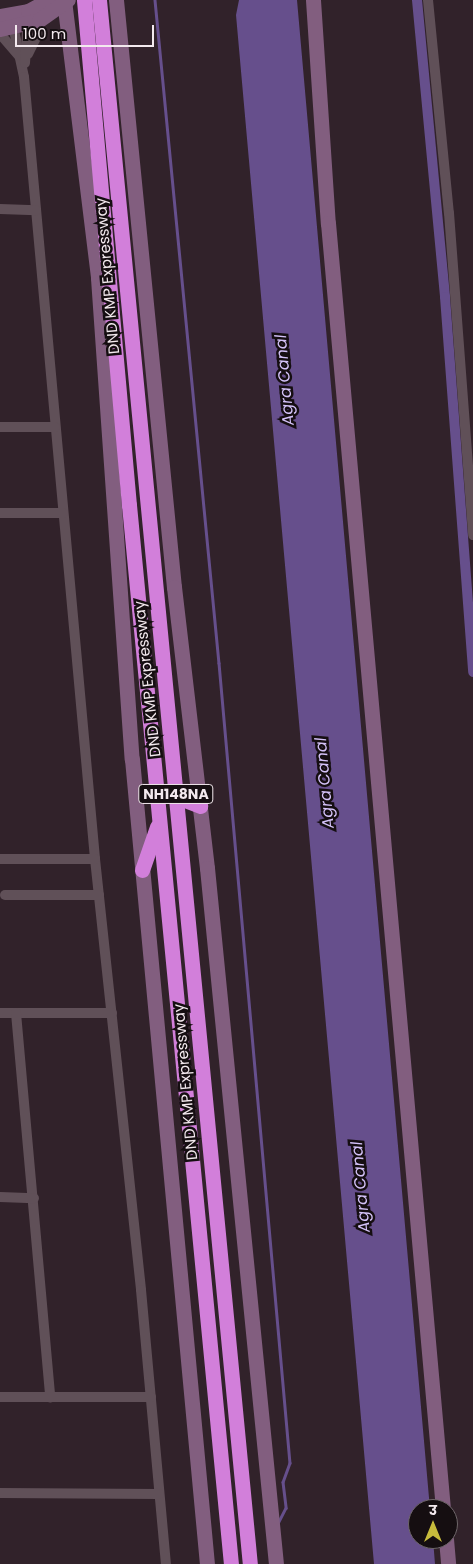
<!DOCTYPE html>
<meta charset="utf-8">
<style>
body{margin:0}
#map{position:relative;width:473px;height:1564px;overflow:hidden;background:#31222a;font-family:Poppins,"Noto Sans Devanagari",sans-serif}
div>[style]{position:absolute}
.water>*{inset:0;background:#664f8c}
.stream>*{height:2.5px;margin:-1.25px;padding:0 1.25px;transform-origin:1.25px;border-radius:1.25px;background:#664f8c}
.canal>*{height:10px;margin:-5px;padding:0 5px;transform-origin:5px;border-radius:5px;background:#664f8c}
.street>*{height:10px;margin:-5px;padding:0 5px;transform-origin:5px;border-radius:5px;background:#605058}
.secondary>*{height:15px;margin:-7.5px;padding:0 7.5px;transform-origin:7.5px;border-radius:7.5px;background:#825e7f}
.highway>*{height:15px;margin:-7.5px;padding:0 7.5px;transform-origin:7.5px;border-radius:7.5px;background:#d27fda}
span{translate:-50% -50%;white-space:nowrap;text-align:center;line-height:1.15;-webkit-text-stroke:5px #150e11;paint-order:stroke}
.shield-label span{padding:1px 4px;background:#150e11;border:1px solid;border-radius:4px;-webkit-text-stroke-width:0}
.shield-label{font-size:14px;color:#f3e9ee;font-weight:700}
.street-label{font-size:15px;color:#f3e9ee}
.water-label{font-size:16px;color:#d4c2f8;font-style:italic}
.north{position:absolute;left:408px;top:1499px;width:50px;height:50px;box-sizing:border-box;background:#150e11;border:1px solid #6e6669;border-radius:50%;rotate:0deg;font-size:14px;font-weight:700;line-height:20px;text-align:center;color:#f3e9ee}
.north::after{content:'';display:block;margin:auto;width:18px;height:22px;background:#c7bb3c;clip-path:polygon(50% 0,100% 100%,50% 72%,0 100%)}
.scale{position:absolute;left:15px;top:25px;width:139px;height:22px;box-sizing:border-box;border:2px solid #f3e9ee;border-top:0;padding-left:6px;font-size:15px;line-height:18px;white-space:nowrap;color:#f3e9ee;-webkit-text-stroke:4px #150e11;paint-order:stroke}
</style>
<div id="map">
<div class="water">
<i style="clip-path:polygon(239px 0,297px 0,430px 1509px,418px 1509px,418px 1539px,433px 1539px,435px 1564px,374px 1564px,236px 15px)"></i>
</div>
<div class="stream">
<i style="left:155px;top:0;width:666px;rotate:84.49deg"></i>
<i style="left:219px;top:663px;width:803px;rotate:84.93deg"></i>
<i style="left:290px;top:1463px;width:20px;rotate:110deg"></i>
<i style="left:283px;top:1482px;width:26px;rotate:83deg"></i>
<i style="left:286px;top:1508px;width:18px;rotate:117deg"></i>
</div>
<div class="canal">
<i style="left:417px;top:0;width:298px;rotate:84.6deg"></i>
<i style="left:445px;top:297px;width:376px;rotate:85.7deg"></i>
</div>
<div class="street">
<i style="left:428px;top:0;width:214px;rotate:84.4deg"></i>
<i style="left:449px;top:213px;width:323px;rotate:85.7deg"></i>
<i style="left:12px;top:21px;width:57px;rotate:77.9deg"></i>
<i style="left:24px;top:77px;width:785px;rotate:84.81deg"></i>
<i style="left:95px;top:859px;width:433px;rotate:83.9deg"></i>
<i style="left:141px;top:1290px;width:275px;rotate:84.8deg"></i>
<i style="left:0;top:34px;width:29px;rotate:49deg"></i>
<i style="left:28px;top:54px;width:25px;rotate:-64deg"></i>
<i style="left:39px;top:31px;width:11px;rotate:-90deg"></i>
<i style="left:25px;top:63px;width:45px;rotate:-86.2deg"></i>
<i style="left:0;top:209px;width:36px;rotate:2deg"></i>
<i style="left:0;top:427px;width:55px"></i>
<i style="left:0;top:513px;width:63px"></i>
<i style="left:0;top:859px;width:95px"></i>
<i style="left:5px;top:895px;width:94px"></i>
<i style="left:0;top:1013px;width:112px"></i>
<i style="left:16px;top:1013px;width:386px;rotate:84.9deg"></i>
<i style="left:0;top:1197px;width:34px;rotate:2deg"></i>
<i style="left:0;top:1397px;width:151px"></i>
<i style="left:0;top:1493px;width:159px;rotate:0.4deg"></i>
</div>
<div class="secondary">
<i style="left:64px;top:0;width:280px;rotate:83deg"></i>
<i style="left:98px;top:278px;width:482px;rotate:86deg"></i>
<i style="left:132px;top:759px;width:808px;rotate:84.68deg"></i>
<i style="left:116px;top:0;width:590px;rotate:84.36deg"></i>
<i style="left:174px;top:587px;width:283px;rotate:83.3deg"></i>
<i style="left:207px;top:868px;width:699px;rotate:84.34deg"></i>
<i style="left:313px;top:0;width:224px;rotate:86.2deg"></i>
<i style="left:328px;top:223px;width:1291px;rotate:84.89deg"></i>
<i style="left:0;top:16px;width:28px;rotate:-10deg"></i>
<i style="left:28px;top:11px;width:24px;rotate:-28deg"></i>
<i style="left:0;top:29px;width:40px;rotate:-13deg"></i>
<i style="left:39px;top:20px;width:35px;rotate:-35deg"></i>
<i style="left:446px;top:1539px;width:25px;rotate:85deg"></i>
</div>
<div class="highway">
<i style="left:84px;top:0;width:507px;rotate:84.91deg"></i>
<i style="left:129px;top:505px;width:1064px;rotate:84.5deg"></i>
<i style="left:99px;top:0;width:1571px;rotate:84.49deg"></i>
<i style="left:177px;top:797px;width:25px;rotate:21deg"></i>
<i style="left:142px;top:870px;width:46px;rotate:-70.8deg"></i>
</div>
<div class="shield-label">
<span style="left:176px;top:794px">NH148NA</span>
</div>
<div class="street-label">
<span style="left:107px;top:276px;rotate:-95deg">DND KMP Expressway</span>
<span style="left:147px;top:679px;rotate:-96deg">DND KMP Expressway</span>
<span style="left:185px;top:1082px;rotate:-95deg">DND KMP Expressway</span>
</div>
<div class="water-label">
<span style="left:285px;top:380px;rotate:-95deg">Agra Canal</span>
<span style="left:325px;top:783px;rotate:-95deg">Agra Canal</span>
<span style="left:361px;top:1187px;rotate:-95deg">Agra Canal</span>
</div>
<div class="north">उ</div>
<div class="scale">100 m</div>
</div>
